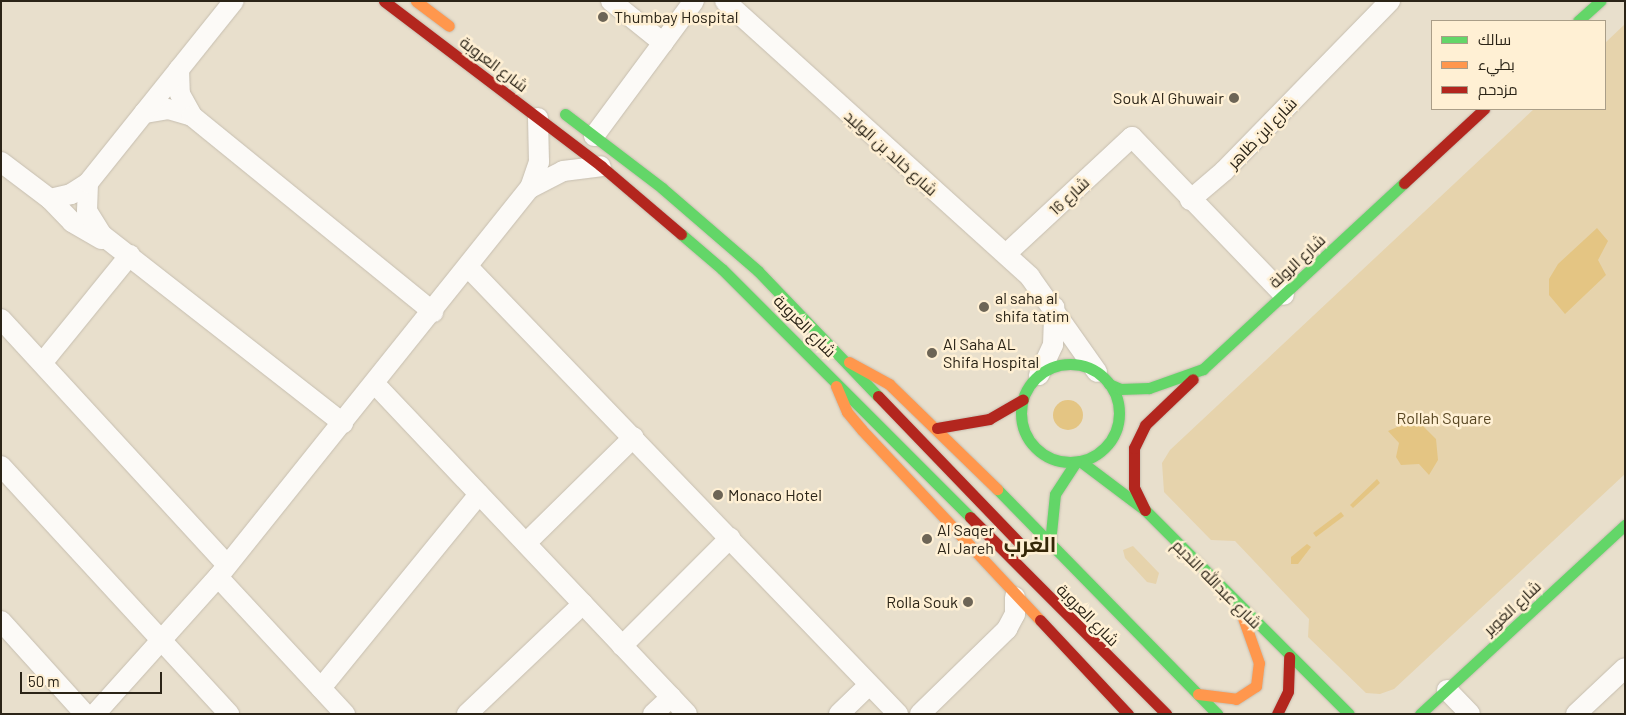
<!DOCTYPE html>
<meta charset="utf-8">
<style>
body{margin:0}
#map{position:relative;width:1626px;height:715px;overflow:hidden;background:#e8dfcc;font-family:Barlow,Cairo,sans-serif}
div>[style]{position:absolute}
.green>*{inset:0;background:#e6d3ac}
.water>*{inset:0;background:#e4c583;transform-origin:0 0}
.round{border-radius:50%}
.roads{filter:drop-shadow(0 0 1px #c6beb0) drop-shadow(0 0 1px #c6beb0)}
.street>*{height:20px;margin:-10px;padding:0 10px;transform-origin:10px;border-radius:10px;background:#fcfaf7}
.fast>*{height:11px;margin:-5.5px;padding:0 5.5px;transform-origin:5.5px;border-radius:5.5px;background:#63d668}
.fast>.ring{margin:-5.5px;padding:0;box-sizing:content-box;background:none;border:11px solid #63d668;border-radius:50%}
.slow>*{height:11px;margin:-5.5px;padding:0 5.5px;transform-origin:5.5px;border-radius:5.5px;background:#ff974d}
.jam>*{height:11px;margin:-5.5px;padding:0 5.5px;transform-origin:5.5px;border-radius:5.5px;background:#b3261e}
.dots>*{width:14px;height:14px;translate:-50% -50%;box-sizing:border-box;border:2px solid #fff0d4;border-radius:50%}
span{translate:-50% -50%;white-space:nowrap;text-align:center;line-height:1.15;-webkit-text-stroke:5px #fff0d4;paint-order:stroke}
.poi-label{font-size:16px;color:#2b2417}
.left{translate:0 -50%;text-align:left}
.right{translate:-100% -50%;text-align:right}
.street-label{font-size:16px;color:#2b2417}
.park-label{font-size:16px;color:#594723}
.district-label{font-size:21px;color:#352708;font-weight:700}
.frame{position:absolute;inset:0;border:2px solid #2b2417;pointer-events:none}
.legend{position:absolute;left:1431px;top:20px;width:175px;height:90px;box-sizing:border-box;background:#fff0d4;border:1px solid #aa9e88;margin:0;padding:6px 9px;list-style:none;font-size:15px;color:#2b2417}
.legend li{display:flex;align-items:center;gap:10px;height:25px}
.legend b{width:25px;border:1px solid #aa9e88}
.scale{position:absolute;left:20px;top:672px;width:142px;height:22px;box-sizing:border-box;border:2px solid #2b2417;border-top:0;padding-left:6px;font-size:15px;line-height:18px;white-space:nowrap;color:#2b2417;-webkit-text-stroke:4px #fff0d4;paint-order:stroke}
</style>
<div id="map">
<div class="green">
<i style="clip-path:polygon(1625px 24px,1625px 474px,1394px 689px,1380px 694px,1366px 693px,1308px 637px,1309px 619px,1235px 541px,1211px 540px,1164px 492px,1162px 463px,1170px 450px,1534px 109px,1605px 109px,1605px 43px)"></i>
<i style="clip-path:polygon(1133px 546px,1159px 573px,1156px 584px,1147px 582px,1125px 558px,1123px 550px)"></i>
</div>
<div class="water">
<i style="clip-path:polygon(1597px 228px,1608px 241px,1598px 260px,1606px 275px,1565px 314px,1549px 295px,1549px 279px,1558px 264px)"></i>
<i class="round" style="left:1053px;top:400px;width:30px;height:30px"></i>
<i style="clip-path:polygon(1409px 422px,1422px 425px,1436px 439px,1438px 460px,1429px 475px,1419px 464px,1401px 465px,1396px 457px,1399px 443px,1388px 431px)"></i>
<i style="clip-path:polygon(1377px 479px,1380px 483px,1353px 508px,1350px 505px)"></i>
<i style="left:1341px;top:512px;width:5px;height:35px;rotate:53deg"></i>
<i style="clip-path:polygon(1307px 544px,1311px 547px,1298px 564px,1291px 564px,1291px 557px)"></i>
</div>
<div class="roads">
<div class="street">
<i style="left:611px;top:1px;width:67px;rotate:38.9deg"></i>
<i style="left:725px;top:1px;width:411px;rotate:42.1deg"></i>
<i style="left:1030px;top:277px;width:116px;rotate:54.8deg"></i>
<i style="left:179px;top:69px;width:25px;rotate:88deg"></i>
<i style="left:180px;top:94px;width:25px;rotate:61deg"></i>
<i style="left:144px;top:113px;width:24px;rotate:-9deg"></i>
<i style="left:168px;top:109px;width:25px;rotate:16deg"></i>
<i style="left:192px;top:116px;width:311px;rotate:39.1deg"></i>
<i style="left:594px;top:136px;width:168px;rotate:-53.5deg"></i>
<i style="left:1px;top:162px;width:61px;rotate:37.1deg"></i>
<i style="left:50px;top:199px;width:32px;rotate:46deg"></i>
<i style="left:72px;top:222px;width:34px;rotate:30deg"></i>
<i style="left:88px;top:183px;width:28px;rotate:92deg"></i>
<i style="left:87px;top:211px;width:28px;rotate:58deg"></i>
<i style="left:102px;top:235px;width:306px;rotate:38deg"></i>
<i style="left:530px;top:188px;width:37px;rotate:-27deg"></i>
<i style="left:563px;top:171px;width:38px;rotate:-7deg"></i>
<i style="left:50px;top:199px;width:22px;rotate:-13deg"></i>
<i style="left:71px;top:194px;width:20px;rotate:-33deg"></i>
<i style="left:88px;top:183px;width:233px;rotate:-51.3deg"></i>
<i style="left:1190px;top:200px;width:45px;rotate:-40.5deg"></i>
<i style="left:1224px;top:171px;width:238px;rotate:-45.7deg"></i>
<i style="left:1006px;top:254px;width:172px;rotate:-42.9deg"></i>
<i style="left:1132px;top:137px;width:219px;rotate:46.1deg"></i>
<i style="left:469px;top:268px;width:619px;rotate:46.11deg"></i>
<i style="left:1px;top:319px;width:334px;rotate:47.4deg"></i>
<i style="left:43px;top:362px;width:138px;rotate:-50.9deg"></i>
<i style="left:1039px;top:375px;width:33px;rotate:-65deg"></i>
<i style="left:1053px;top:345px;width:38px;rotate:-88deg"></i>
<i style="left:375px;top:384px;width:454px;rotate:46.6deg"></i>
<i style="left:1px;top:466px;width:337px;rotate:47.4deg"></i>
<i style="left:526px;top:543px;width:151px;rotate:-44.5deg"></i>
<i style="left:218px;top:577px;width:187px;rotate:47.2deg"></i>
<i style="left:1px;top:621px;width:125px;rotate:47.9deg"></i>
<i style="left:622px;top:646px;width:153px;rotate:-45deg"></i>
<i style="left:321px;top:688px;width:250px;rotate:-50.8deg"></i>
<i style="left:1447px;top:690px;width:33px;rotate:46deg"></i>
<i style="left:95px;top:714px;width:184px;rotate:-48.1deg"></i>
<i style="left:218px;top:577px;width:499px;rotate:-51.3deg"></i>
<i style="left:530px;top:188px;width:28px;rotate:-71deg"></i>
<i style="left:539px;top:162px;width:44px;rotate:-91.3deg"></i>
<i style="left:467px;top:714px;width:160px;rotate:-43.5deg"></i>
<i style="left:653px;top:714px;width:25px;rotate:-43deg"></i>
<i style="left:839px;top:714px;width:42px;rotate:-44deg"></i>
<i style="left:920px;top:714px;width:122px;rotate:-44.3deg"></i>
<i style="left:1007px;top:629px;width:17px;rotate:-62deg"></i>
<i style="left:1015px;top:614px;width:17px;rotate:-90deg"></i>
<i style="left:1576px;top:714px;width:67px;rotate:-43.2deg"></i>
</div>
<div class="fast">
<i style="left:1578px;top:21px;width:30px;rotate:-42deg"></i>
<i style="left:565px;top:114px;width:122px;rotate:37.3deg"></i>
<i style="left:662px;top:188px;width:127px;rotate:40.8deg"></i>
<i style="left:758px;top:271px;width:173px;rotate:46.2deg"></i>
<i style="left:681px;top:234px;width:54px;rotate:40.5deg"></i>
<i style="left:722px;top:269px;width:351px;rotate:45deg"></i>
<i class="ring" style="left:1021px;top:364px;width:87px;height:87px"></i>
<i style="left:1109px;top:384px;width:12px;rotate:24deg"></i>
<i style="left:1120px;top:389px;width:29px;rotate:-2deg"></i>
<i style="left:1149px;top:388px;width:57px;rotate:-19.4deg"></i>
<i style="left:1203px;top:369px;width:274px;rotate:-42.8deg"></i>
<i style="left:1080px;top:461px;width:81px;rotate:37deg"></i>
<i style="left:1145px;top:510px;width:288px;rotate:45deg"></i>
<i style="left:997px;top:489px;width:315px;rotate:45.6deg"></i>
<i style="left:1050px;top:543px;width:49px;rotate:-84.2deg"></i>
<i style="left:1055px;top:494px;width:38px;rotate:-57deg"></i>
<i style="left:1420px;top:714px;width:279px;rotate:-42.7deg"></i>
</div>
<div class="slow">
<i style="left:416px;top:1px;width:41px;rotate:37.1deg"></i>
<i style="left:849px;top:362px;width:46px;rotate:28.8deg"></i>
<i style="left:889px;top:384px;width:151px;rotate:44.2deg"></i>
<i style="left:836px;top:386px;width:28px;rotate:67deg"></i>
<i style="left:847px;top:412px;width:23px;rotate:50deg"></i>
<i style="left:862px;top:430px;width:260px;rotate:46.9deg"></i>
<i style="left:1198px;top:694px;width:38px;rotate:7deg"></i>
<i style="left:1236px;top:699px;width:24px;rotate:-33deg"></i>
<i style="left:1256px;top:686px;width:23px;rotate:-83deg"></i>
<i style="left:1259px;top:663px;width:51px;rotate:-109.5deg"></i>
</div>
<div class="jam">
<i style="left:384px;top:1px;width:273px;rotate:37.2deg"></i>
<i style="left:601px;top:166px;width:105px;rotate:40.4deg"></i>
<i style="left:1404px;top:183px;width:109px;rotate:-42.8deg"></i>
<i style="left:878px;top:396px;width:212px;rotate:46.1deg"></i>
<i style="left:937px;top:428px;width:53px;rotate:-9.8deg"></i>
<i style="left:989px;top:419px;width:39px;rotate:-30deg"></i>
<i style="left:1145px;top:510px;width:25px;rotate:-116deg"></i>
<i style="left:1134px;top:487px;width:39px;rotate:-90deg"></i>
<i style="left:1134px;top:448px;width:25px;rotate:-64deg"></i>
<i style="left:1145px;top:425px;width:66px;rotate:-43.8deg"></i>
<i style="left:970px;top:517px;width:278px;rotate:45.1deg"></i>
<i style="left:1040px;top:620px;width:129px;rotate:46.9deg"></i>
<i style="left:1277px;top:714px;width:25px;rotate:-64deg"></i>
<i style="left:1288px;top:691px;width:34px;rotate:-88deg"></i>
</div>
</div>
<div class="dots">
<i style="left:603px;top:17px;background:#6d6556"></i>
<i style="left:1234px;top:98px;background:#6d6556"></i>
<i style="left:984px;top:307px;background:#6d6556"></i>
<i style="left:932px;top:353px;background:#6d6556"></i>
<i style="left:718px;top:495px;background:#6d6556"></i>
<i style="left:927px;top:539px;background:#6d6556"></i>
<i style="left:968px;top:602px;background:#6d6556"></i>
</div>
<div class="poi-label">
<span class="left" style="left:614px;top:17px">Thumbay Hospital</span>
<span class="right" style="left:1224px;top:98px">Souk Al Ghuwair</span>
<span class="left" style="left:995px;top:307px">al saha al<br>shifa tatim</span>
<span class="left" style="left:943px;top:353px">Al Saha AL<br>Shifa Hospital</span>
<span class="left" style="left:728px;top:495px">Monaco Hotel</span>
<span class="left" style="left:937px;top:539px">Al Saqer<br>Al Jareh</span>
<span class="right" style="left:958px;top:602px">Rolla Souk</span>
</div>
<div class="street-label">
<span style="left:494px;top:64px;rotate:37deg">شارع العروبة</span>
<span style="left:1262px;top:133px;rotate:-46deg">شارع ابن ظاهر</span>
<span style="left:891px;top:153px;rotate:42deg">شارع خالد بن الوليد</span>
<span style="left:1069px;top:196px;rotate:-43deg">شارع 16</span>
<span style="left:1297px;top:261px;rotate:-43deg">شارع الرولة</span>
<span style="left:805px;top:326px;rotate:45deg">شارع العروبة</span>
<span style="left:1217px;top:584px;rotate:45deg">شارع عبدالله النديم</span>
<span style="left:1512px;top:608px;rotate:-43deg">شارع الغوير</span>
<span style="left:1088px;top:615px;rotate:45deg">شارع العروبة</span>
</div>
<div class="park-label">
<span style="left:1444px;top:418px">Rollah Square</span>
</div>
<div class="district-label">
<span style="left:1030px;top:544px">الغرب</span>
</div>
<div class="frame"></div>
<ul class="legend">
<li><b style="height:6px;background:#63d668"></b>سالك</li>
<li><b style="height:6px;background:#ff974d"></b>بطيء</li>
<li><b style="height:6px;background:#b3261e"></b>مزدحم</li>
</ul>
<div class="scale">50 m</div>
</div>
